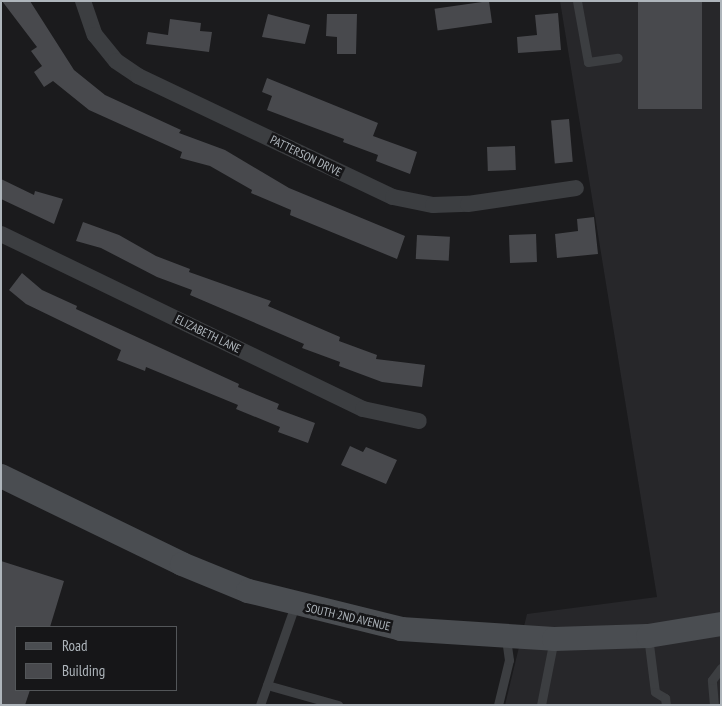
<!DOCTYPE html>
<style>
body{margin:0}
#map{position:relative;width:722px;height:706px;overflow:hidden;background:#1b1b1d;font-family:"PT Sans Narrow",sans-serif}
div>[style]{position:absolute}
.built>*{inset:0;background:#27272a}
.building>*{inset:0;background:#48494d;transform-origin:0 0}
.lane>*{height:9px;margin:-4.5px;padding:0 4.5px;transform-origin:4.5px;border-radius:4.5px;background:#3c3e41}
.street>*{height:16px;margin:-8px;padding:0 8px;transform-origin:8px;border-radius:8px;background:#3c3e41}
.secondary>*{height:24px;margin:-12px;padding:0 12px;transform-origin:12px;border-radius:12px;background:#4a4d51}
span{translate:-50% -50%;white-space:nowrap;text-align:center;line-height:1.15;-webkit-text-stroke:5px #161618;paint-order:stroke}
.street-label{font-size:12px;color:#aeb5bb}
.frame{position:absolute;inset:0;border:2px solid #aeb5bb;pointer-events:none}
.legend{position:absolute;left:15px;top:626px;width:162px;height:65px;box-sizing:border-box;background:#161618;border:1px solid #535659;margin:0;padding:6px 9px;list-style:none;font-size:15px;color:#aeb5bb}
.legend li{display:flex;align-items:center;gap:10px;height:25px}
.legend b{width:25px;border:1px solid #535659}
</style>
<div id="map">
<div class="built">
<i style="clip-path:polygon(560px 1px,721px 1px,721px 705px,505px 705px,527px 614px,657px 597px)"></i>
</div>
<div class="building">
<i style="clip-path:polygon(2px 1px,30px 1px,74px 70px,105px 95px,181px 130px,179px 133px,225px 150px,289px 188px,405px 236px,397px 259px,290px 215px,291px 210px,251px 193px,252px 190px,210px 166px,180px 158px,182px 152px,89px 110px,53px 81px,44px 87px,34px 72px,42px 66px,31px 51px,37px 47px)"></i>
<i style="left:489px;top:1px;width:22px;height:55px;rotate:82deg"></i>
<i style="left:638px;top:1px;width:64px;height:108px"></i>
<i style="clip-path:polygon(558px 13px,561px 50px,518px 53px,517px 37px,537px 35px,535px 15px)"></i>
<i style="clip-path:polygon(268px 14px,310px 25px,305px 44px,262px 37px)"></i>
<i style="clip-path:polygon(327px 14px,357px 14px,356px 54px,337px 54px,337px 37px,326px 36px)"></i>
<i style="clip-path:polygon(170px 19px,201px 23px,200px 31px,212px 32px,209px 52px,146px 44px,148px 32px,168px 35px)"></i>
<i style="clip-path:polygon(267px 78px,378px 123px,373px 136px,417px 152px,410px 174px,376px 161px,378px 155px,343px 142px,344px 139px,267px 110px,272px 96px,262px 92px)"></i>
<i style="left:569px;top:119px;width:43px;height:18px;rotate:85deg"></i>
<i style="left:515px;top:146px;width:24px;height:28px;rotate:88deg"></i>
<i style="clip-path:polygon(1px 179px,34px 195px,35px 191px,63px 199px,54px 224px,1px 199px)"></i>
<i style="clip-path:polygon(594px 217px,598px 254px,557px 258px,555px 234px,578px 231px,577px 219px)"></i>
<i style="clip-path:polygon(83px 222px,119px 235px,156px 256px,190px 269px,189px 272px,271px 301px,268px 306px,340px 337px,339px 341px,377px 355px,376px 359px,425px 365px,422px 387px,382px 382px,339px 366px,340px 362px,302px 348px,304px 344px,190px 295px,192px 290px,157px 277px,101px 248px,76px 241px)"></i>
<i style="left:536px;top:234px;width:28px;height:27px;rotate:88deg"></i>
<i style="left:417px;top:235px;width:33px;height:24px;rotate:3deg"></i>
<i style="clip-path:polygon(22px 273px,42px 290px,77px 306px,76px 309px,239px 384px,238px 387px,279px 404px,277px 409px,315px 423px,308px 443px,278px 432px,280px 427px,236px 409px,238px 405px,146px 367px,145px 371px,117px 360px,121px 350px,26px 304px,9px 290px)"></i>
<i style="clip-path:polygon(350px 446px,363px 452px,366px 447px,397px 460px,386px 484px,341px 465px)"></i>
<i style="clip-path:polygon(1px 561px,64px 581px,50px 627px,16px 627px,16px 690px,30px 690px,25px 705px,1px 705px)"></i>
</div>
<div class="lane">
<i style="left:577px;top:1px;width:62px;rotate:79.8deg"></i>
<i style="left:588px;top:62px;width:30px;rotate:-8deg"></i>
<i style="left:648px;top:636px;width:56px;rotate:82.9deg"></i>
<i style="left:655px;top:692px;width:12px;rotate:31deg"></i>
<i style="left:665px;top:698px;width:7px;rotate:82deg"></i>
<i style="left:267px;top:685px;width:74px;rotate:15.7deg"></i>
<i style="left:260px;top:705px;width:106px;rotate:-70.7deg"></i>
<i style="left:498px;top:705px;width:46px;rotate:-76.3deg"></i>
<i style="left:509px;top:660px;width:21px;rotate:-98deg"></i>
<i style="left:541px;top:705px;width:67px;rotate:-78.9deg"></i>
<i style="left:714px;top:705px;width:25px;rotate:-95deg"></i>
<i style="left:712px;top:680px;width:15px;rotate:-53deg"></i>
</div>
<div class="street">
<i style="left:83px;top:1px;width:36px;rotate:71deg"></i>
<i style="left:95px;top:35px;width:33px;rotate:51deg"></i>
<i style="left:116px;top:61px;width:27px;rotate:34deg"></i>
<i style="left:138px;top:76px;width:282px;rotate:25.4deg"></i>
<i style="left:393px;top:197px;width:41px;rotate:11.3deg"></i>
<i style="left:433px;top:205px;width:35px;rotate:-2deg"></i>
<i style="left:468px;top:204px;width:109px;rotate:-8.4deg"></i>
<i style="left:1px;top:234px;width:402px;rotate:25.8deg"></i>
<i style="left:363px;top:409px;width:57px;rotate:12.1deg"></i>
</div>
<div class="secondary">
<i style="left:1px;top:476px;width:201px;rotate:25.9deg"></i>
<i style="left:182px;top:564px;width:71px;rotate:22.2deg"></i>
<i style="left:248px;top:591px;width:158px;rotate:13.9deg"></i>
<i style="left:401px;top:629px;width:153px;rotate:3.7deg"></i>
<i style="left:554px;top:639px;width:94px;rotate:-1.8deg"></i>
<i style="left:648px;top:636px;width:74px;rotate:-9.3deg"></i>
</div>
<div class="street-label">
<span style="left:306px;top:156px;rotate:26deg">PATTERSON DRIVE</span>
<span style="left:208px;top:334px;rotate:26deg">ELIZABETH LANE</span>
<span style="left:348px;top:617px;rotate:13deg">SOUTH 2ND AVENUE</span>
</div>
<div class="frame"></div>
<ul class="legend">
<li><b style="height:6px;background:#4a4d51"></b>Road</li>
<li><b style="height:14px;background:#48494d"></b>Building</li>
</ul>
</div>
